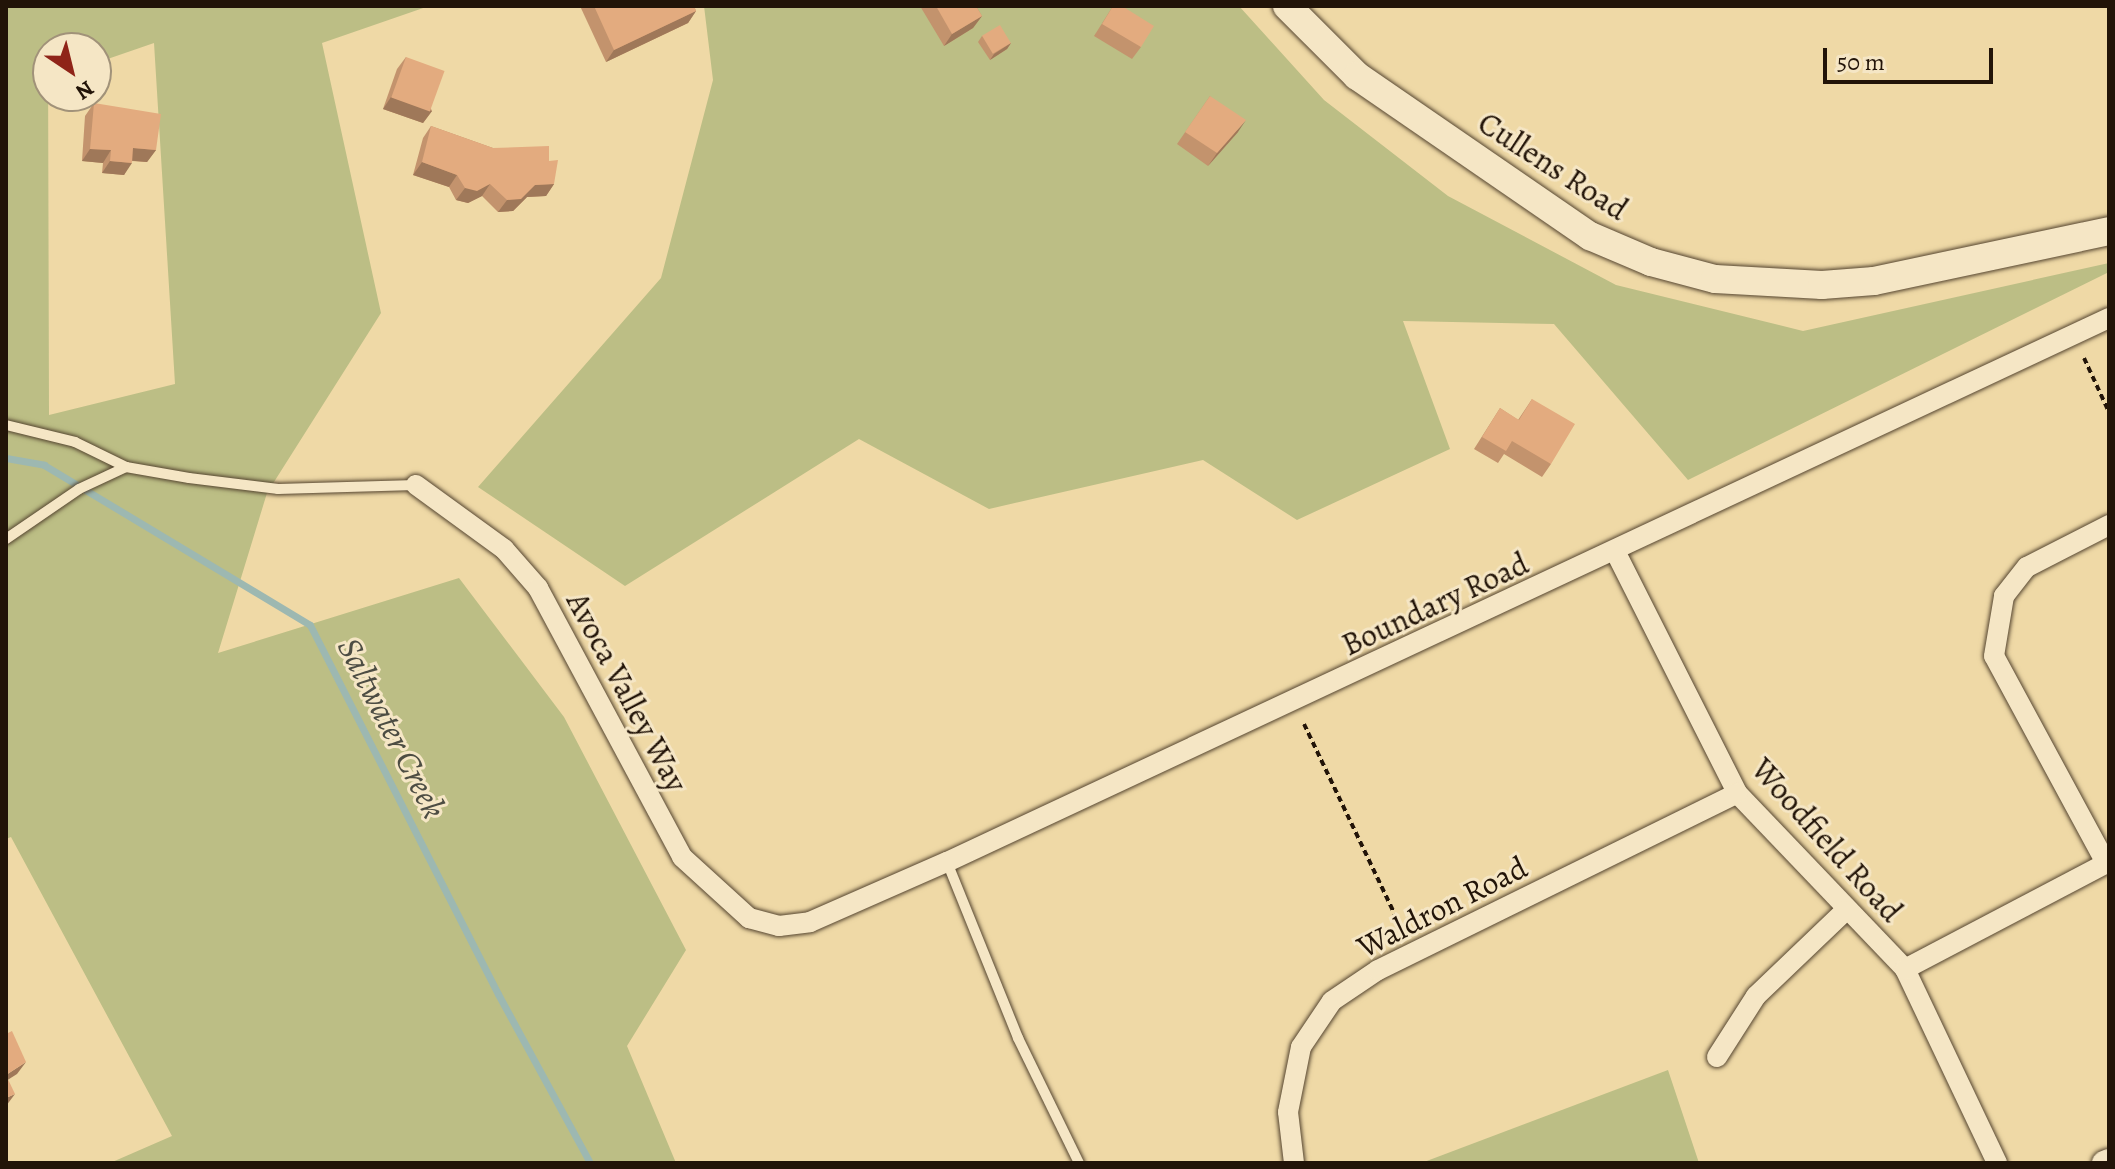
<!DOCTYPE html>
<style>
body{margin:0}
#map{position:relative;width:2115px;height:1169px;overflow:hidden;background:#efd9a6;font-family:Alegreya,serif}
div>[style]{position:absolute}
.green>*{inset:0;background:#bcbe85}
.stream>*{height:7px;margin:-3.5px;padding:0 3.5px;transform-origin:3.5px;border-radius:3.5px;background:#9db8b1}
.path>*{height:4px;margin-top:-2px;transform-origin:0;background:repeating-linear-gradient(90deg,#221408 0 6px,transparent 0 10px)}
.roads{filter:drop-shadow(0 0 2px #554530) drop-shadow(0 0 2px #554530)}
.service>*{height:10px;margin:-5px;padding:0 5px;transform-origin:5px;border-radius:5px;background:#f5e6c5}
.minor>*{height:20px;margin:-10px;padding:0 10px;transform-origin:10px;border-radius:10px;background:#f5e6c5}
.tertiary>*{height:24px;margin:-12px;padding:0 12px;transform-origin:12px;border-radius:12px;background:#f5e6c5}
.secondary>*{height:28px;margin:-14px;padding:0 14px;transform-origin:14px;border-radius:14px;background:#f5e6c5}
.wall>*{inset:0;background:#c3936d}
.shaded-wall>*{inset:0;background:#9f7859}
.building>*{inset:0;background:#e3ab7f;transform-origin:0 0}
span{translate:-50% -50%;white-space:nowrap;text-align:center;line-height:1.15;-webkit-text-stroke:6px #f5e6c5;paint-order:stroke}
.street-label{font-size:32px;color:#221408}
.water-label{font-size:34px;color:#4d4d43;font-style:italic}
.frame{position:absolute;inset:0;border:8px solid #221408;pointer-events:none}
.north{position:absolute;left:32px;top:32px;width:80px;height:80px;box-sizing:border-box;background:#f5e6c5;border:2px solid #a19279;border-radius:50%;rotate:145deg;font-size:22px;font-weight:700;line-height:32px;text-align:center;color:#221408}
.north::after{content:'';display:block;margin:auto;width:28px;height:36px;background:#8f2418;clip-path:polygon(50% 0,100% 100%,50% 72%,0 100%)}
.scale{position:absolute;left:1823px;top:48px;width:170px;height:36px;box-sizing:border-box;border:4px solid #221408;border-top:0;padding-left:10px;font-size:24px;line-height:28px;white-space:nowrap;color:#221408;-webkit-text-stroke:6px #f5e6c5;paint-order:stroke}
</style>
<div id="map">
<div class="green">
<i style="clip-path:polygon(evenodd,6px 6px,429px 6px,322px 43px,381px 313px,267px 493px,218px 653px,459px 578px,564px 717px,686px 950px,627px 1046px,676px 1163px,110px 1163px,172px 1136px,11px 837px,6px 839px,6px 6px,154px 43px,175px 384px,49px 415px,48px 48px,96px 48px,96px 63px,154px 43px)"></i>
<i style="clip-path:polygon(704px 6px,1239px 6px,1324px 100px,1448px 196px,1616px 285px,1803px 331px,2109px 263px,2109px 272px,1688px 480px,1554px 324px,1403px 321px,1450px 449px,1297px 520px,1203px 460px,989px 509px,859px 439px,625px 586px,478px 487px,661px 278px,713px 80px)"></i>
<i style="clip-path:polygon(1668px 1070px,1699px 1163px,1424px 1162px)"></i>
</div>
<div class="stream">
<i style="left:6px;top:458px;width:39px;rotate:10deg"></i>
<i style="left:44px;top:465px;width:310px;rotate:31deg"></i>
<i style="left:310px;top:625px;width:414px;rotate:63deg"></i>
<i style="left:498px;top:994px;width:192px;rotate:61.4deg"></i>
</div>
<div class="path">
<i style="left:2084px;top:358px;width:60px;rotate:65.2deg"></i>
<i style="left:1304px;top:724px;width:235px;rotate:64.5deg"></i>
</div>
<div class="roads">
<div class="service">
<i style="left:6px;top:425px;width:71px;rotate:13.8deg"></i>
<i style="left:75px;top:442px;width:57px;rotate:26.1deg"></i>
<i style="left:126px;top:467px;width:64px;rotate:9.9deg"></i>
<i style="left:189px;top:478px;width:90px;rotate:7deg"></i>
<i style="left:278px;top:489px;width:138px;rotate:-1.7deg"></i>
<i style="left:6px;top:539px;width:88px;rotate:-34.4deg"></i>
<i style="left:79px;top:489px;width:52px;rotate:-25.1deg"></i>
<i style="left:947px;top:862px;width:190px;rotate:68deg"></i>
<i style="left:1018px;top:1038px;width:139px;rotate:64deg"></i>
</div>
<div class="minor">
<i style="left:416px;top:485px;width:109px;rotate:36deg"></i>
<i style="left:504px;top:549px;width:52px;rotate:48.9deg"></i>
<i style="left:538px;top:588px;width:305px;rotate:61.8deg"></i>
<i style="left:682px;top:857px;width:91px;rotate:42.3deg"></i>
<i style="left:749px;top:918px;width:31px;rotate:15deg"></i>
<i style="left:779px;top:926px;width:31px;rotate:-7deg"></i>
<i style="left:810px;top:922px;width:150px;rotate:-23.7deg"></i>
<i style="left:947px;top:862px;width:1283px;rotate:-25.09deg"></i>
<i style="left:1616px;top:553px;width:269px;rotate:63.2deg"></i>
<i style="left:1737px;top:793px;width:243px;rotate:46.3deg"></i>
<i style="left:1905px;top:969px;width:215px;rotate:64.6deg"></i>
<i style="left:2106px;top:863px;width:235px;rotate:-118.4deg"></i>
<i style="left:1994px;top:656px;width:61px;rotate:-80.5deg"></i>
<i style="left:2004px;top:596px;width:37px;rotate:-52deg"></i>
<i style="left:2027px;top:567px;width:92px;rotate:-27.1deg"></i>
<i style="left:1905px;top:969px;width:230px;rotate:-27.7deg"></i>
<i style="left:1717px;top:1057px;width:72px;rotate:-57.4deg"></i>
<i style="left:1756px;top:996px;width:123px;rotate:-43.7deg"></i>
<i style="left:1294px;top:1163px;width:51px;rotate:-96.7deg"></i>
<i style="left:1288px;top:1112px;width:66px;rotate:-78.7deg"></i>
<i style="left:1301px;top:1047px;width:55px;rotate:-56deg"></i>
<i style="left:1332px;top:1001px;width:55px;rotate:-34deg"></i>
<i style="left:1378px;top:970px;width:400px;rotate:-26.2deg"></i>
</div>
<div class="tertiary">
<i style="left:2104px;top:1163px;width:5px;rotate:-22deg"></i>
</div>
<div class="secondary">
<i style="left:1287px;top:6px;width:99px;rotate:45deg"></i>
<i style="left:1357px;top:76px;width:283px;rotate:34.5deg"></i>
<i style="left:1590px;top:236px;width:66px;rotate:23.1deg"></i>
<i style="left:1651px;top:262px;width:66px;rotate:14.9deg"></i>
<i style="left:1715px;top:279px;width:107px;rotate:3.2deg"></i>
<i style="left:1822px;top:285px;width:52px;rotate:-4.4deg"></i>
<i style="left:1874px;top:281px;width:240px;rotate:-12deg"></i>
</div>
</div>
<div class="wall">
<i style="clip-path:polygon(580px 6px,694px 6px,696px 11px,688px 23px,606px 62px)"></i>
<i style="clip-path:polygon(920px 6px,976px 6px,982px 16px,973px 28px,944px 46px)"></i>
<i style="clip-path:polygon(1113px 6px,1141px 47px,1132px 59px,1094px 36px)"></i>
<i style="clip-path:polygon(982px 36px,1011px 43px,1007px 49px,990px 60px,978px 42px)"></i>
<i style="clip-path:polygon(406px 57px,432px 111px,423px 123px,383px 109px,397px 69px)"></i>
<i style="clip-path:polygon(1210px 96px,1238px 132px,1208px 166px,1177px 144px)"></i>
<i style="clip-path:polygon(94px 103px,156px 150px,147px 162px,132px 161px,124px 175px,102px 173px,103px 163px,82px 161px,85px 116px)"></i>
<i style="clip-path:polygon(431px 126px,493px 148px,549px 161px,554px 184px,546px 196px,527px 197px,513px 211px,498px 212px,482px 196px,468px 203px,456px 200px,449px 187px,413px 175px,423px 138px)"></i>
<i style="clip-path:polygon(1532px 399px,1551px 464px,1542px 477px,1504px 454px,1498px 463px,1474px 449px,1500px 408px,1518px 420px)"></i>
</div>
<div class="shaded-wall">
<i style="clip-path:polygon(696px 11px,688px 23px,606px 62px,614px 50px)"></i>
<i style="clip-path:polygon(982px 16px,973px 28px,944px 46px,952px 34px)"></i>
<i style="clip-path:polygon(1011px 43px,1007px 49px,990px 60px,994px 54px)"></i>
<i style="clip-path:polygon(391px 97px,432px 111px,423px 123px,383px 109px)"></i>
<i style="clip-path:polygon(1246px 120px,1238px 132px,1208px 166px,1217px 153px)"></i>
<i style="clip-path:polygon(133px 148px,156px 150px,147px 162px,124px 160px)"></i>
<i style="clip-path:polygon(90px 149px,111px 150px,103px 163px,82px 161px)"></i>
<i style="clip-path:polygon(110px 161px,132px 163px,124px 175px,102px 173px)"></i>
<i style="clip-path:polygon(422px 162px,457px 175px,449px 187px,413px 175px)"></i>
<i style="clip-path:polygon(490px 184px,482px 196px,468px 203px,456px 200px,465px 188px)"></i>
<i style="clip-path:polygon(554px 184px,546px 196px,527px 197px,513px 211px,498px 212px,507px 200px,535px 185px)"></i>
<i style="clip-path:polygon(26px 1062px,17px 1074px,6px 1081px,6px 1075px)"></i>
<i style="clip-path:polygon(15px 1094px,6px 1106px,6px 1098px)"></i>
</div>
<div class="building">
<i style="clip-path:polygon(594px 6px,694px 6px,696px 11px,614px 50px)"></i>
<i style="clip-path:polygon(936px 6px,976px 6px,982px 16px,952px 34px)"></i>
<i style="clip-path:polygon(1113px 6px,1122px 6px,1154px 26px,1141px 47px,1102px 24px)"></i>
<i style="left:1000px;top:25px;width:21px;height:21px;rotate:59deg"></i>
<i style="left:406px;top:57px;width:41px;height:43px;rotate:20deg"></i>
<i style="clip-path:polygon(1210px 96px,1246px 120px,1217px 153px,1185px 132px)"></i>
<i style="clip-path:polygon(94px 103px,161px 114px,156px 150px,133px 148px,132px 163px,110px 161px,111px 150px,90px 149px)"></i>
<i style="clip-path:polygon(431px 126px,493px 148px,549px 146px,549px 161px,558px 160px,554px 184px,535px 185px,521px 199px,507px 200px,490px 184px,477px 191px,465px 188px,457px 175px,422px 162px)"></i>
<i style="clip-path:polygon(1532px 399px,1575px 424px,1551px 464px,1512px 441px,1506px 451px,1482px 437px,1500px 408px,1519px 420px)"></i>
<i style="clip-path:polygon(12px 1031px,26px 1062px,6px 1075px,6px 1034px)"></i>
<i style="clip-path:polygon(6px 1075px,15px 1094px,6px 1098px)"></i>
</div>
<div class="street-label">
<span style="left:1553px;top:166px;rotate:33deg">Cullens Road</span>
<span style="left:1435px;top:604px;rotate:-25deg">Boundary Road</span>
<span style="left:627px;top:692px;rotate:62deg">Avoca Valley Way</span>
<span style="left:1827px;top:840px;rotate:48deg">Woodfield Road</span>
<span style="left:1442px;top:907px;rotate:-27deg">Waldron Road</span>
</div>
<div class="water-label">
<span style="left:392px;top:728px;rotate:63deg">Saltwater Creek</span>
</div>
<div class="frame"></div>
<div class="north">N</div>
<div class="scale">50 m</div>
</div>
